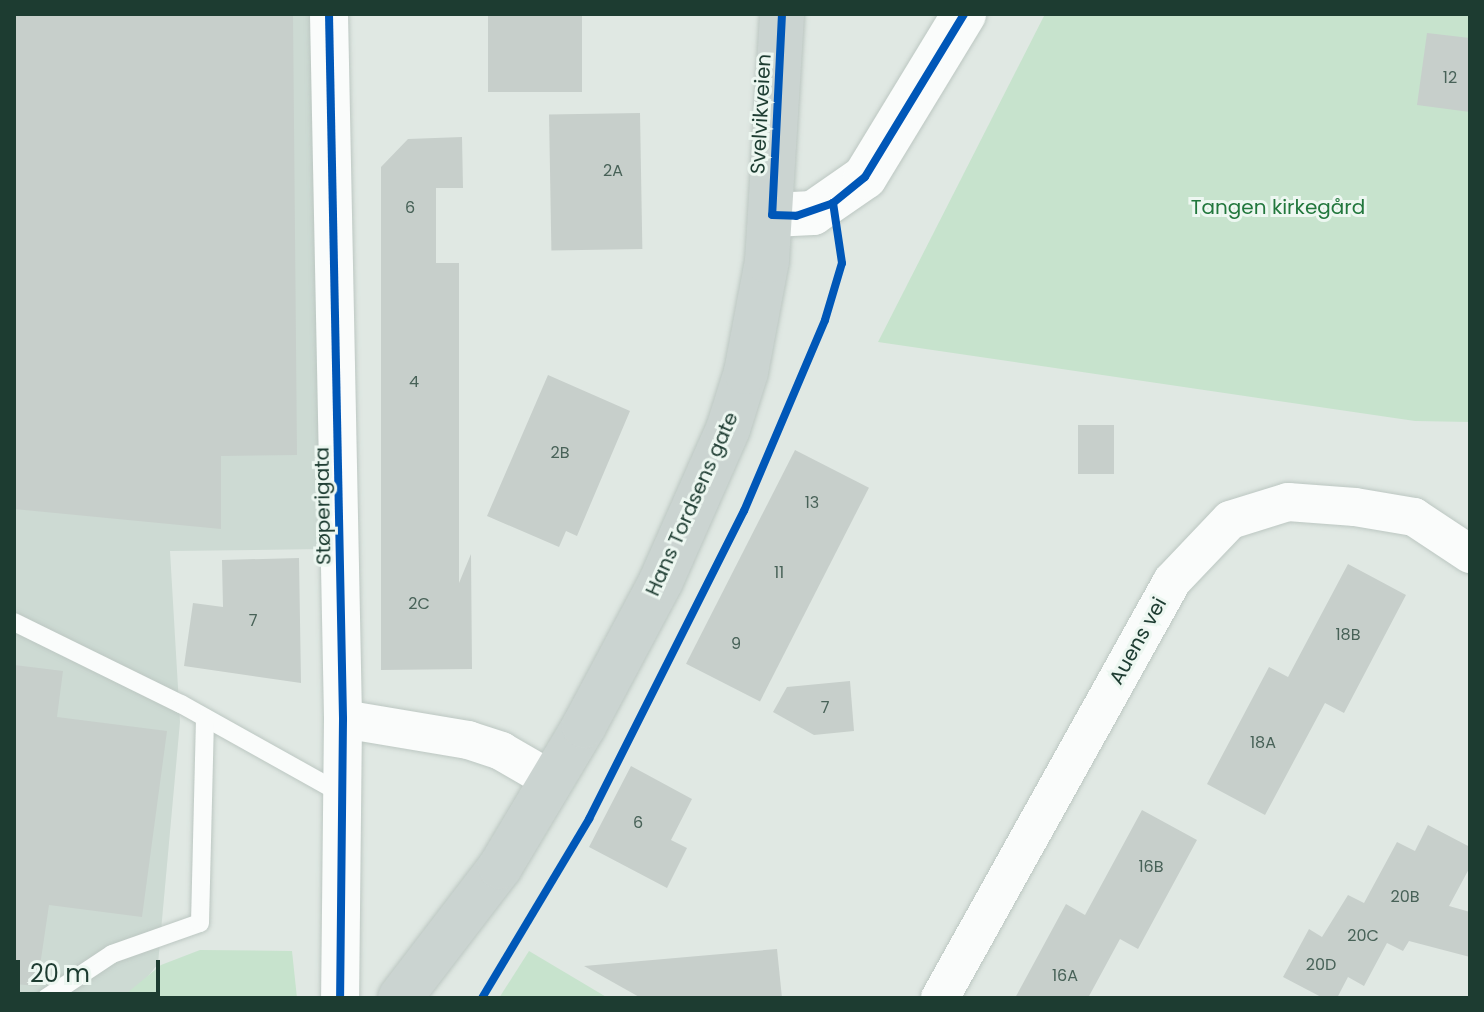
<!DOCTYPE html>
<meta charset="utf-8">
<style>
body{margin:0}
#map{position:relative;width:1484px;height:1012px;overflow:hidden;background:#e0e8e3;font-family:Poppins,sans-serif}
div>[style]{position:absolute}
.built>*{inset:0;background:#cddad3}
.green>*{inset:0;background:#c7e3cd}
.building>*{inset:0;background:#c7cfcb;transform-origin:0 0}
.roads{filter:drop-shadow(0 0 2px #bcc7c2) drop-shadow(0 0 2px #bcc7c2)}
.service>*{height:18px;margin:-9px;padding:0 9px;transform-origin:9px;border-radius:9px;background:#fafcfb}
.minor>*{height:38px;margin:-19px;padding:0 19px;transform-origin:19px;border-radius:19px;background:#fafcfb}
.secondary>*{height:44px;margin:-22px;padding:0 22px;transform-origin:22px;border-radius:22px;background:#fafcfb}
.primary>*{height:44px;margin:-22px;padding:0 22px;transform-origin:22px;border-radius:22px;background:#cbd4d1}
.cycleway>*{height:8px;margin:-4px;padding:0 4px;transform-origin:4px;border-radius:4px;background:#0057b8}
span{translate:-50% -50%;white-space:nowrap;text-align:center;line-height:1.15;-webkit-text-stroke:6px #edf7f1;paint-order:stroke}
.number-label{font-size:16px;color:#486258}
.number-label span{-webkit-text-stroke-width:0}
.street-label{font-size:20px;color:#1d3c31}
.park-label{font-size:20px;color:#22773d}
.frame{position:absolute;inset:0;border:16px solid #1d3c31;pointer-events:none}
.scale{position:absolute;left:16px;top:960px;width:144px;height:36px;box-sizing:border-box;border:4px solid #1d3c31;border-top:0;padding-left:10px;font-size:24px;line-height:28px;white-space:nowrap;color:#1d3c31;-webkit-text-stroke:6px #edf7f1;paint-order:stroke}
</style>
<div id="map">
<div class="built">
<i style="clip-path:polygon(14px 14px,331px 14px,324px 549px,170px 551px,180px 722px,158px 964px,130px 998px,14px 998px)"></i>
</div>
<div class="green">
<i style="clip-path:polygon(1045px 14px,1470px 14px,1470px 422px,1415px 421px,878px 342px)"></i>
<i style="clip-path:polygon(200px 950px,292px 951px,297px 998px,121px 998px,161px 965px)"></i>
<i style="clip-path:polygon(529px 951px,608px 998px,499px 998px)"></i>
</div>
<div class="building">
<i style="clip-path:polygon(14px 14px,293px 14px,297px 455px,221px 456px,221px 529px,14px 509px)"></i>
<i style="left:488px;top:14px;width:94px;height:78px"></i>
<i style="clip-path:polygon(1427px 33px,1470px 38px,1470px 112px,1417px 105px)"></i>
<i style="left:640px;top:113px;width:136px;height:91px;rotate:89deg"></i>
<i style="clip-path:polygon(462px 137px,463px 188px,436px 188px,436px 263px,459px 263px,459px 583px,471px 554px,472px 669px,381px 670px,381px 167px,408px 139px)"></i>
<i style="clip-path:polygon(548px 375px,630px 411px,577px 536px,566px 531px,559px 547px,487px 516px)"></i>
<i style="left:1078px;top:425px;width:36px;height:49px"></i>
<i style="left:795px;top:450px;width:83px;height:240px;rotate:27deg"></i>
<i style="clip-path:polygon(299px 558px,301px 683px,184px 666px,193px 603px,223px 607px,222px 560px)"></i>
<i style="clip-path:polygon(1348px 564px,1406px 595px,1344px 713px,1325px 703px,1265px 815px,1207px 784px,1269px 667px,1288px 677px)"></i>
<i style="clip-path:polygon(14px 665px,63px 671px,57px 717px,167px 731px,142px 917px,49px 905px,37px 986px,14px 984px)"></i>
<i style="clip-path:polygon(850px 681px,854px 731px,814px 735px,773px 712px,787px 687px)"></i>
<i style="clip-path:polygon(631px 766px,692px 799px,671px 840px,687px 848px,667px 888px,589px 847px)"></i>
<i style="clip-path:polygon(1142px 810px,1197px 840px,1138px 949px,1120px 939px,1088px 998px,1015px 998px,1066px 904px,1085px 915px)"></i>
<i style="clip-path:polygon(1428px 825px,1470px 847px,1470px 867px,1449px 906px,1470px 912px,1470px 957px,1409px 941px,1403px 951px,1387px 943px,1364px 986px,1348px 977px,1337px 998px,1323px 998px,1283px 977px,1309px 929px,1322px 937px,1348px 895px,1364px 903px,1397px 842px,1415px 851px)"></i>
<i style="clip-path:polygon(777px 949px,782px 998px,641px 998px,584px 966px)"></i>
</div>
<div class="roads">
<div class="service">
<i style="left:14px;top:622px;width:186px;rotate:26.2deg"></i>
<i style="left:181px;top:704px;width:184px;rotate:29.2deg"></i>
<i style="left:46px;top:998px;width:79px;rotate:-33.7deg"></i>
<i style="left:112px;top:954px;width:93px;rotate:-19.4deg"></i>
<i style="left:200px;top:923px;width:205px;rotate:-88.6deg"></i>
</div>
<div class="minor">
<i style="left:329px;top:14px;width:705px;rotate:88.86deg"></i>
<i style="left:343px;top:719px;width:279px;rotate:90.6deg"></i>
<i style="left:343px;top:719px;width:127px;rotate:9.5deg"></i>
<i style="left:468px;top:740px;width:35px;rotate:18deg"></i>
<i style="left:501px;top:751px;width:60px;rotate:30deg"></i>
<i style="left:940px;top:998px;width:477px;rotate:-60.9deg"></i>
<i style="left:1172px;top:581px;width:84px;rotate:-46.4deg"></i>
<i style="left:1230px;top:520px;width:61px;rotate:-17.2deg"></i>
<i style="left:1288px;top:502px;width:67px;rotate:4.3deg"></i>
<i style="left:1355px;top:507px;width:60px;rotate:9.6deg"></i>
<i style="left:1414px;top:517px;width:67px;rotate:33.5deg"></i>
</div>
<div class="secondary">
<i style="left:772px;top:215px;width:41px;rotate:-2.8deg"></i>
<i style="left:813px;top:213px;width:63px;rotate:-34.7deg"></i>
<i style="left:865px;top:177px;width:191px;rotate:-58.7deg"></i>
</div>
<div class="primary">
<i style="left:400px;top:998px;width:165px;rotate:-52.6deg"></i>
<i style="left:500px;top:867px;width:164px;rotate:-59.2deg"></i>
<i style="left:584px;top:726px;width:164px;rotate:-62deg"></i>
<i style="left:661px;top:581px;width:166px;rotate:-66.2deg"></i>
<i style="left:728px;top:429px;width:60px;rotate:-72.5deg"></i>
<i style="left:746px;top:372px;width:113px;rotate:-79.3deg"></i>
<i style="left:767px;top:261px;width:247px;rotate:-86.5deg"></i>
</div>
</div>
<div class="cycleway">
<i style="left:329px;top:14px;width:705px;rotate:88.86deg"></i>
<i style="left:343px;top:719px;width:279px;rotate:90.6deg"></i>
<i style="left:782px;top:14px;width:201px;rotate:92.8deg"></i>
<i style="left:772px;top:215px;width:24px;rotate:2deg"></i>
<i style="left:796px;top:216px;width:39px;rotate:-19deg"></i>
<i style="left:833px;top:203px;width:41px;rotate:-39.1deg"></i>
<i style="left:865px;top:177px;width:191px;rotate:-58.7deg"></i>
<i style="left:482px;top:998px;width:209px;rotate:-59.1deg"></i>
<i style="left:589px;top:819px;width:345px;rotate:-63.3deg"></i>
<i style="left:744px;top:511px;width:207px;rotate:-67deg"></i>
<i style="left:825px;top:320px;width:59px;rotate:-73.4deg"></i>
<i style="left:842px;top:263px;width:61px;rotate:-98.5deg"></i>
</div>
<div class="number-label">
<span style="left:1450px;top:78px">12</span>
<span style="left:613px;top:171px">2A</span>
<span style="left:410px;top:208px">6</span>
<span style="left:414px;top:382px">4</span>
<span style="left:560px;top:453px">2B</span>
<span style="left:812px;top:503px">13</span>
<span style="left:779px;top:573px">11</span>
<span style="left:419px;top:604px">2C</span>
<span style="left:253px;top:621px">7</span>
<span style="left:1348px;top:635px">18B</span>
<span style="left:736px;top:644px">9</span>
<span style="left:825px;top:708px">7</span>
<span style="left:1263px;top:743px">18A</span>
<span style="left:638px;top:823px">6</span>
<span style="left:1151px;top:867px">16B</span>
<span style="left:1405px;top:897px">20B</span>
<span style="left:1363px;top:936px">20C</span>
<span style="left:1321px;top:965px">20D</span>
<span style="left:1065px;top:976px">16A</span>
</div>
<div class="street-label">
<span style="left:761px;top:114px;rotate:-87deg">Svelvikveien</span>
<span style="left:692px;top:504px;rotate:-66deg">Hans Tordsens gate</span>
<span style="left:323px;top:506px;rotate:-91deg">Støperigata</span>
<span style="left:1138px;top:641px;rotate:-61deg">Auens vei</span>
</div>
<div class="park-label">
<span style="left:1278px;top:207px">Tangen kirkegård</span>
</div>
<div class="frame"></div>
<div class="scale">20 m</div>
</div>
